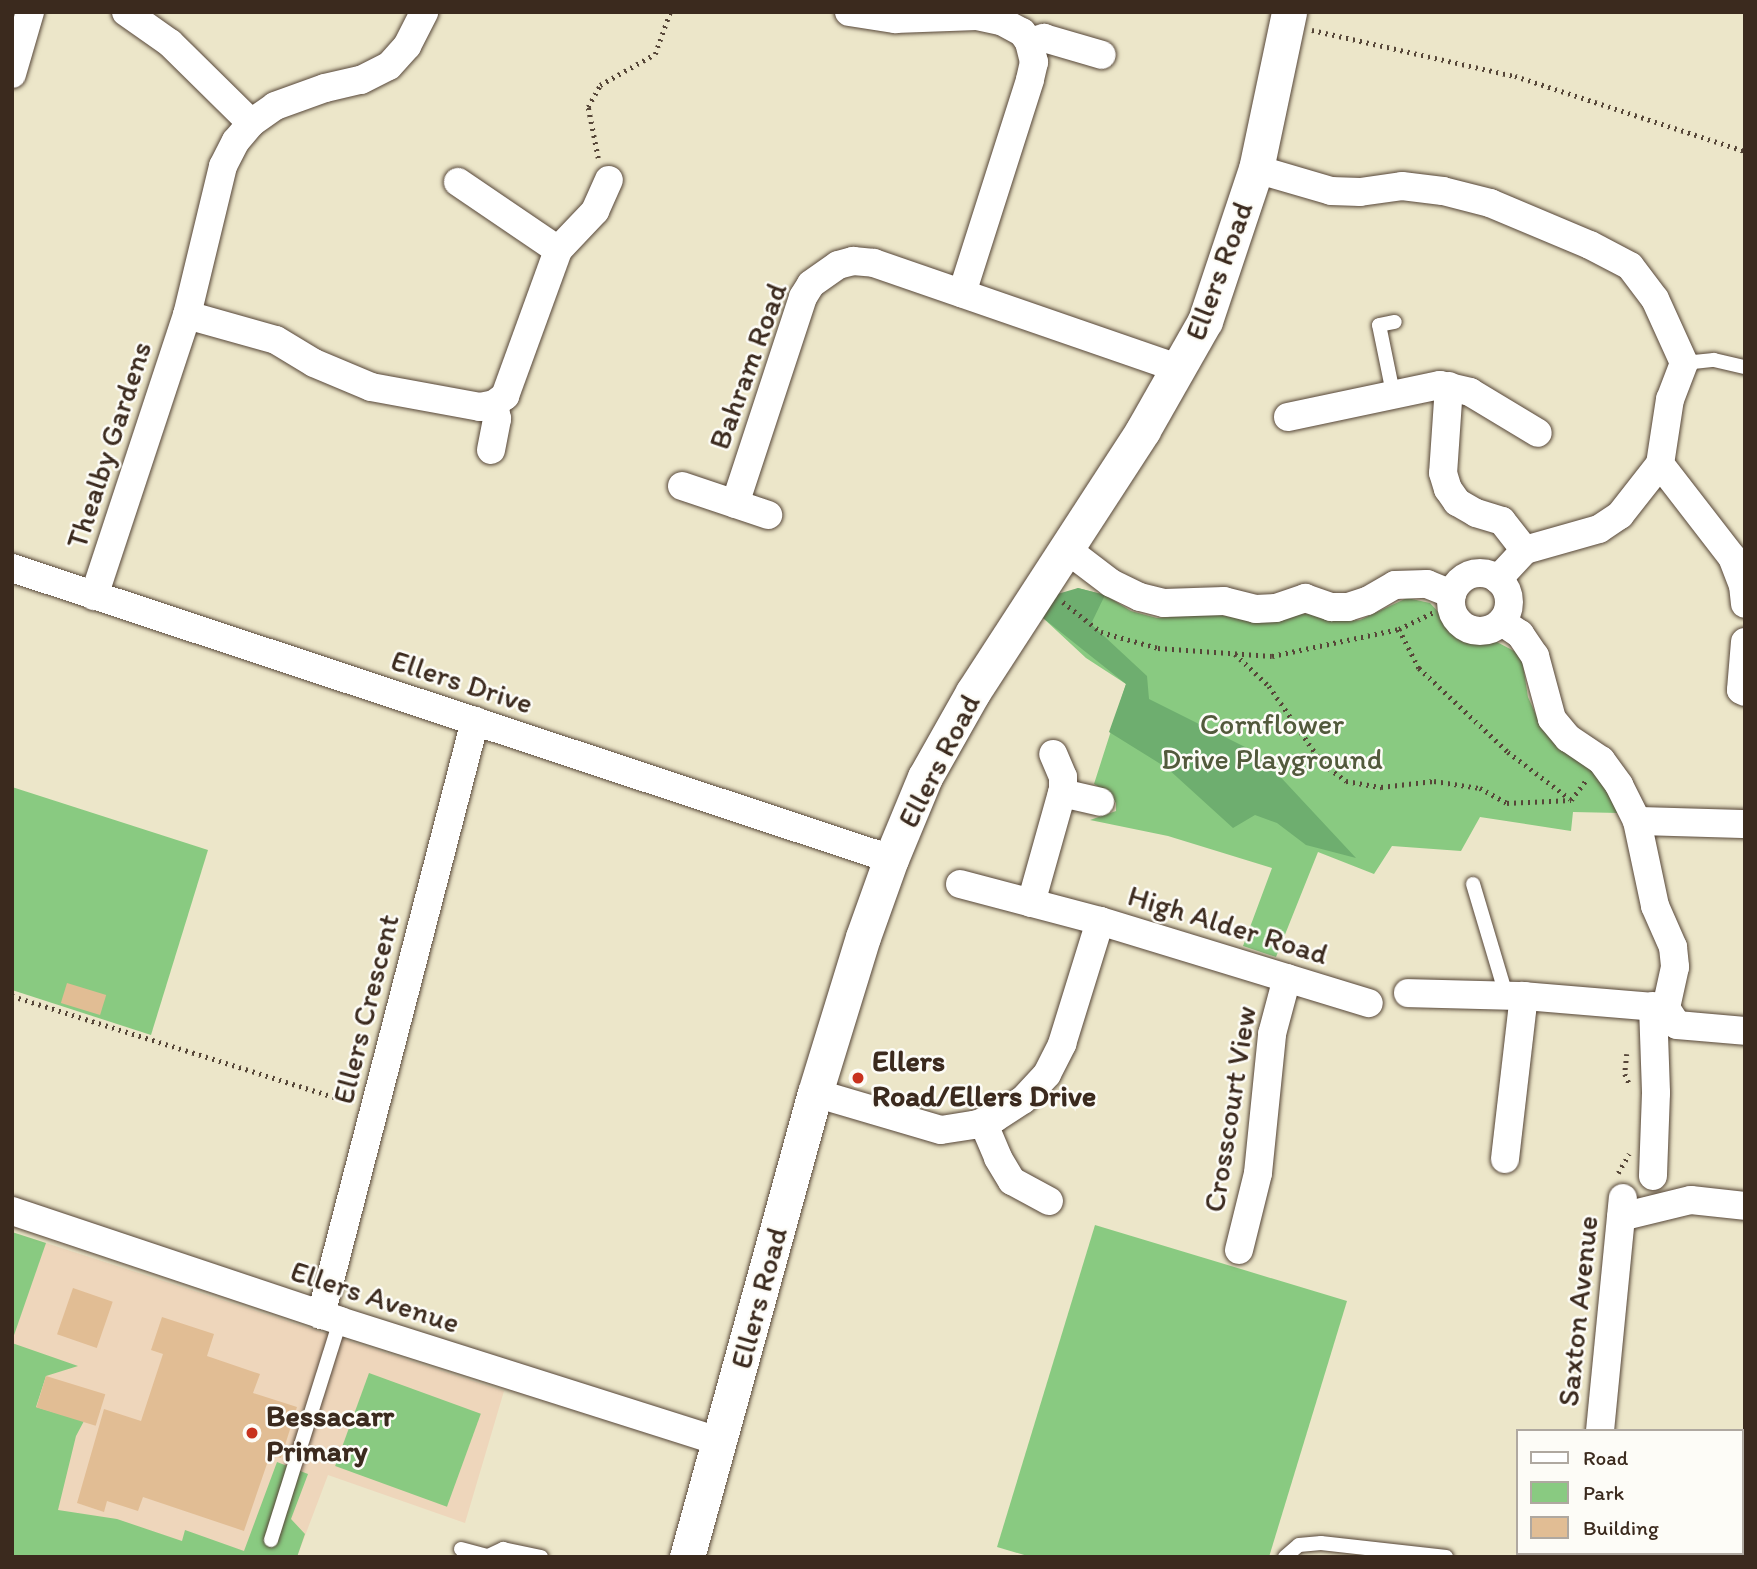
<!DOCTYPE html>
<style>
body{margin:0}
#map{position:relative;width:1757px;height:1569px;overflow:hidden;background:#ece6c9;font-family:Itim,sans-serif}
div>[style]{position:absolute}
.built>*{inset:0;background:#eed6bb}
.green>*{inset:0;background:#89ca81;transform-origin:0 0}
.forest>*{inset:0;background:#6eae6f}
.building>*{inset:0;background:#e1bd94;transform-origin:0 0}
.path>*{height:4.5px;margin-top:-2.25px;transform-origin:0;background:repeating-linear-gradient(90deg,#564638 0 2px,transparent 0 7px)}
.roads{filter:drop-shadow(0 0 2px #564638) drop-shadow(0 0 2px #564638)}
.service>*{height:14px;margin:-7px;padding:0 7px;transform-origin:7px;border-radius:7px;background:#fff}
.minor>*{height:28px;margin:-14px;padding:0 14px;transform-origin:14px;border-radius:14px;background:#fff}
.minor>.ring{margin:-14px;padding:0;box-sizing:content-box;background:none;border:28px solid #fff;border-radius:50%}
.tertiary>*{height:35px;margin:-17.5px;padding:0 17.5px;transform-origin:17.5px;border-radius:17.5px;background:#fff}
.dots>*{width:19px;height:19px;translate:-50% -50%;box-sizing:border-box;border:4px solid #fdfcf7;border-radius:50%}
span{translate:-50% -50%;white-space:nowrap;text-align:center;line-height:1.15;-webkit-text-stroke:5px #fdfcf7;paint-order:stroke}
.street-label{font-size:30px;color:#3b2a1e}
.park-label{font-size:30px;color:#525a3c}
.poi-label{font-size:30px;color:#3b2a1e;font-weight:700}
.left{translate:0 -50%;text-align:left}
.frame{position:absolute;inset:0;border:14px solid #3b2a1e;pointer-events:none}
.legend{position:absolute;left:1516px;top:1429px;width:228px;height:126px;box-sizing:border-box;background:#fdfcf7;border:2px solid #afa8a0;margin:0;padding:9px 12px;list-style:none;font-size:21px;color:#3b2a1e}
.legend li{display:flex;align-items:center;gap:14px;height:35px}
.legend b{width:35px;border:2px solid #afa8a0}
</style>
<div id="map">
<div class="built">
<i style="clip-path:polygon(12px 1232px,504px 1391px,465px 1523px,328px 1475px,297px 1557px,12px 1557px)"></i>
</div>
<div class="green">
<i style="clip-path:polygon(1078px 588px,1105px 595px,1131px 611px,1157px 618px,1214px 614px,1243px 619px,1315px 613px,1345px 621px,1360px 620px,1407px 598px,1430px 603px,1459px 634px,1477px 642px,1497px 642px,1514px 651px,1522px 659px,1528px 697px,1537px 717px,1599px 777px,1619px 813px,1573px 812px,1571px 831px,1480px 817px,1461px 851px,1392px 846px,1374px 874px,1318px 852px,1276px 957px,1243px 946px,1272px 868px,1168px 836px,1090px 820px,1116px 811px,1116px 803px,1106px 791px,1094px 784px,1126px 684px,1086px 658px,1043px 618px,1050px 604px)"></i>
<i style="clip-path:polygon(12px 787px,208px 850px,151px 1035px,12px 990px)"></i>
<i style="clip-path:polygon(1095px 1225px,1347px 1301px,1269px 1557px,1031px 1557px,997px 1547px)"></i>
<i style="clip-path:polygon(12px 1232px,46px 1243px,12px 1341px)"></i>
<i style="clip-path:polygon(12px 1343px,78px 1366px,46px 1376px,36px 1407px,84px 1421px,76px 1436px,58px 1510px,117px 1519px,182px 1541px,185px 1530px,244px 1551px,277px 1462px,308px 1474px,291px 1519px,305px 1534px,297px 1557px,12px 1557px)"></i>
<i style="left:369px;top:1373px;width:119px;height:99px;rotate:20deg"></i>
</div>
<div class="forest">
<i style="clip-path:polygon(1078px 588px,1105px 595px,1091px 624px,1147px 676px,1149px 699px,1259px 754px,1356px 858px,1306px 845px,1277px 823px,1255px 815px,1233px 828px,1167px 768px,1109px 732px,1126px 684px,1043px 618px,1054px 595px)"></i>
</div>
<div class="building">
<i style="left:67px;top:983px;width:41px;height:21px;rotate:17deg"></i>
<i style="left:73px;top:1288px;width:42px;height:49px;rotate:19deg"></i>
<i style="clip-path:polygon(162px 1317px,214px 1334px,207px 1356px,260px 1374px,253px 1393px,297px 1407px,281px 1458px,270px 1455px,244px 1531px,143px 1497px,138px 1511px,107px 1501px,104px 1512px,77px 1503px,104px 1409px,141px 1421px,163px 1354px,151px 1350px)"></i>
<i style="left:46px;top:1376px;width:62px;height:33px;rotate:17deg"></i>
</div>
<div class="path">
<i style="left:1312px;top:30px;width:208px;rotate:12.8deg"></i>
<i style="left:1515px;top:76px;width:242px;rotate:18.1deg"></i>
<i style="left:598px;top:158px;width:52px;rotate:-101.1deg"></i>
<i style="left:588px;top:107px;width:25px;rotate:-61deg"></i>
<i style="left:600px;top:85px;width:63px;rotate:-29.4deg"></i>
<i style="left:655px;top:54px;width:45px;rotate:-70.3deg"></i>
<i style="left:1063px;top:602px;width:48px;rotate:38.3deg"></i>
<i style="left:1101px;top:632px;width:59px;rotate:15.7deg"></i>
<i style="left:1158px;top:648px;width:114px;rotate:4deg"></i>
<i style="left:1272px;top:656px;width:130px;rotate:-12deg"></i>
<i style="left:1399px;top:629px;width:39px;rotate:-26deg"></i>
<i style="left:1399px;top:629px;width:44px;rotate:62.9deg"></i>
<i style="left:1419px;top:668px;width:122px;rotate:43.3deg"></i>
<i style="left:1508px;top:752px;width:78px;rotate:37.2deg"></i>
<i style="left:1235px;top:654px;width:47px;rotate:43.3deg"></i>
<i style="left:1269px;top:686px;width:95px;rotate:55.3deg"></i>
<i style="left:1323px;top:764px;width:29px;rotate:36deg"></i>
<i style="left:1346px;top:781px;width:36px;rotate:10deg"></i>
<i style="left:1381px;top:787px;width:53px;rotate:-6.5deg"></i>
<i style="left:1434px;top:781px;width:47px;rotate:8.7deg"></i>
<i style="left:1480px;top:788px;width:31px;rotate:29deg"></i>
<i style="left:1507px;top:803px;width:64px;rotate:-2.7deg"></i>
<i style="left:1571px;top:800px;width:25px;rotate:-53deg"></i>
<i style="left:12px;top:996px;width:357px;rotate:17.4deg"></i>
<i style="left:1627px;top:1054px;width:20px;rotate:96deg"></i>
<i style="left:1625px;top:1074px;width:10px;rotate:66deg"></i>
<i style="left:1618px;top:1173px;width:22px;rotate:-60deg"></i>
</div>
<div class="roads">
<div class="service">
<i style="left:1684px;top:363px;width:30px;rotate:-6deg"></i>
<i style="left:1714px;top:360px;width:32px;rotate:13deg"></i>
<i style="left:1393px;top:393px;width:69px;rotate:-101.6deg"></i>
<i style="left:1379px;top:325px;width:16px;rotate:-11deg"></i>
<i style="left:1473px;top:884px;width:116px;rotate:73.4deg"></i>
<i style="left:271px;top:1540px;width:230px;rotate:-72.5deg"></i>
<i style="left:461px;top:1549px;width:28px;rotate:15deg"></i>
<i style="left:488px;top:1556px;width:17px;rotate:-25deg"></i>
<i style="left:503px;top:1549px;width:39px;rotate:12deg"></i>
<i style="left:1285px;top:1557px;width:18px;rotate:-41deg"></i>
<i style="left:1299px;top:1545px;width:22px;rotate:-5deg"></i>
<i style="left:1321px;top:1543px;width:126px;rotate:6.4deg"></i>
</div>
<div class="minor">
<i style="left:126px;top:12px;width:54px;rotate:35.2deg"></i>
<i style="left:170px;top:43px;width:114px;rotate:44.6deg"></i>
<i style="left:849px;top:12px;width:47px;rotate:8.7deg"></i>
<i style="left:895px;top:19px;width:82px;rotate:-2.1deg"></i>
<i style="left:977px;top:16px;width:25px;rotate:12deg"></i>
<i style="left:1001px;top:21px;width:24px;rotate:28deg"></i>
<i style="left:1022px;top:32px;width:12px;rotate:55deg"></i>
<i style="left:1029px;top:42px;width:21px;rotate:76deg"></i>
<i style="left:1034px;top:62px;width:18px;rotate:103deg"></i>
<i style="left:1030px;top:80px;width:224px;rotate:107.7deg"></i>
<i style="left:1029px;top:42px;width:16px;rotate:-15deg"></i>
<i style="left:1044px;top:38px;width:60px;rotate:16.3deg"></i>
<i style="left:12px;top:74px;width:65px;rotate:-73.8deg"></i>
<i style="left:1256px;top:169px;width:78px;rotate:16.3deg"></i>
<i style="left:1331px;top:191px;width:29px;rotate:2deg"></i>
<i style="left:1360px;top:192px;width:42px;rotate:-8.1deg"></i>
<i style="left:1402px;top:186px;width:41px;rotate:7deg"></i>
<i style="left:1443px;top:191px;width:49px;rotate:14.3deg"></i>
<i style="left:1490px;top:203px;width:108px;rotate:22.8deg"></i>
<i style="left:1590px;top:245px;width:45px;rotate:27.7deg"></i>
<i style="left:1630px;top:266px;width:41px;rotate:52.9deg"></i>
<i style="left:1655px;top:299px;width:70px;rotate:65.6deg"></i>
<i style="left:1684px;top:363px;width:39px;rotate:111deg"></i>
<i style="left:1670px;top:399px;width:66px;rotate:98.7deg"></i>
<i style="left:1660px;top:464px;width:65px;rotate:128.1deg"></i>
<i style="left:1620px;top:515px;width:25px;rotate:146deg"></i>
<i style="left:1599px;top:529px;width:77px;rotate:164.2deg"></i>
<i style="left:1525px;top:550px;width:40px;rotate:133deg"></i>
<i style="left:458px;top:182px;width:121px;rotate:34.2deg"></i>
<i style="left:187px;top:315px;width:92px;rotate:15.7deg"></i>
<i style="left:276px;top:340px;width:44px;rotate:31.2deg"></i>
<i style="left:314px;top:363px;width:62px;rotate:22.8deg"></i>
<i style="left:371px;top:387px;width:111px;rotate:10.4deg"></i>
<i style="left:480px;top:407px;width:14px;rotate:-12deg"></i>
<i style="left:494px;top:404px;width:14px;rotate:-36deg"></i>
<i style="left:505px;top:396px;width:155px;rotate:-70deg"></i>
<i style="left:558px;top:250px;width:54px;rotate:-46.5deg"></i>
<i style="left:595px;top:211px;width:34px;rotate:-66deg"></i>
<i style="left:1449px;top:386px;width:87px;rotate:93.9deg"></i>
<i style="left:1443px;top:473px;width:17px;rotate:73deg"></i>
<i style="left:1448px;top:489px;width:16px;rotate:55deg"></i>
<i style="left:1457px;top:502px;width:22px;rotate:30deg"></i>
<i style="left:1476px;top:513px;width:27px;rotate:17deg"></i>
<i style="left:1502px;top:521px;width:37px;rotate:52deg"></i>
<i style="left:1288px;top:417px;width:155px;rotate:-11.9deg"></i>
<i style="left:1440px;top:385px;width:31px;rotate:13deg"></i>
<i style="left:1470px;top:392px;width:79px;rotate:31.1deg"></i>
<i style="left:491px;top:450px;width:32px;rotate:-79deg"></i>
<i style="left:497px;top:419px;width:15px;rotate:-101deg"></i>
<i style="left:1660px;top:464px;width:118px;rotate:52.3deg"></i>
<i style="left:1732px;top:557px;width:30px;rotate:69deg"></i>
<i style="left:1743px;top:585px;width:19px;rotate:84deg"></i>
<i style="left:682px;top:486px;width:91px;rotate:18.6deg"></i>
<i style="left:735px;top:504px;width:218px;rotate:-71.8deg"></i>
<i style="left:803px;top:297px;width:15px;rotate:-58deg"></i>
<i style="left:811px;top:284px;width:33px;rotate:-35deg"></i>
<i style="left:838px;top:265px;width:16px;rotate:-15deg"></i>
<i style="left:853px;top:261px;width:21px;rotate:5deg"></i>
<i style="left:874px;top:263px;width:324px;rotate:19.1deg"></i>
<i style="left:1065px;top:548px;width:58px;rotate:37.3deg"></i>
<i style="left:1111px;top:583px;width:32px;rotate:26deg"></i>
<i style="left:1140px;top:597px;width:25px;rotate:14deg"></i>
<i style="left:1164px;top:603px;width:60px;rotate:-1.9deg"></i>
<i style="left:1224px;top:601px;width:33px;rotate:14deg"></i>
<i style="left:1256px;top:609px;width:20px;rotate:-3deg"></i>
<i style="left:1276px;top:608px;width:31px;rotate:-19deg"></i>
<i style="left:1305px;top:598px;width:28px;rotate:19deg"></i>
<i style="left:1331px;top:607px;width:17px"></i>
<i style="left:1348px;top:607px;width:20px;rotate:-18deg"></i>
<i style="left:1367px;top:601px;width:32px;rotate:-30deg"></i>
<i style="left:1395px;top:585px;width:32px;rotate:-2deg"></i>
<i style="left:1427px;top:584px;width:27px;rotate:22deg"></i>
<i style="left:12px;top:568px;width:926px;rotate:18.32deg"></i>
<i class="ring" style="left:1451px;top:573px;width:30px;height:30px"></i>
<i style="left:94px;top:596px;width:296px;rotate:-71.7deg"></i>
<i style="left:187px;top:315px;width:153px;rotate:-76.4deg"></i>
<i style="left:223px;top:166px;width:28px;rotate:-63deg"></i>
<i style="left:236px;top:141px;width:23px;rotate:-50deg"></i>
<i style="left:251px;top:123px;width:29px;rotate:-35deg"></i>
<i style="left:275px;top:106px;width:53px;rotate:-19.8deg"></i>
<i style="left:325px;top:88px;width:37px;rotate:-13deg"></i>
<i style="left:361px;top:80px;width:31px;rotate:-27deg"></i>
<i style="left:389px;top:66px;width:27px;rotate:-48deg"></i>
<i style="left:407px;top:46px;width:38px;rotate:-63deg"></i>
<i style="left:1502px;top:622px;width:22px;rotate:34deg"></i>
<i style="left:1520px;top:634px;width:27px;rotate:56deg"></i>
<i style="left:1535px;top:656px;width:65px;rotate:74.9deg"></i>
<i style="left:1552px;top:719px;width:25px;rotate:50deg"></i>
<i style="left:1568px;top:738px;width:40px;rotate:34deg"></i>
<i style="left:1601px;top:760px;width:31px;rotate:54deg"></i>
<i style="left:1619px;top:785px;width:40px;rotate:63.4deg"></i>
<i style="left:1637px;top:821px;width:87px;rotate:78deg"></i>
<i style="left:1655px;top:906px;width:45px;rotate:66.3deg"></i>
<i style="left:1673px;top:947px;width:20px;rotate:84deg"></i>
<i style="left:1675px;top:967px;width:42px;rotate:102.4deg"></i>
<i style="left:1745px;top:642px;width:48px;rotate:94.8deg"></i>
<i style="left:1741px;top:690px;width:4px;rotate:27deg"></i>
<i style="left:1062px;top:793px;width:39px;rotate:13deg"></i>
<i style="left:1637px;top:821px;width:108px;rotate:1.6deg"></i>
<i style="left:960px;top:884px;width:145px;rotate:14.8deg"></i>
<i style="left:1031px;top:903px;width:118px;rotate:-74.3deg"></i>
<i style="left:1063px;top:789px;width:12px;rotate:-90deg"></i>
<i style="left:1063px;top:777px;width:25px;rotate:-113deg"></i>
<i style="left:1408px;top:993px;width:116px;rotate:1.5deg"></i>
<i style="left:1653px;top:1006px;width:87px;rotate:88deg"></i>
<i style="left:1656px;top:1093px;width:83px;rotate:92.1deg"></i>
<i style="left:1666px;top:1008px;width:20px;rotate:57deg"></i>
<i style="left:1677px;top:1025px;width:68px;rotate:5deg"></i>
<i style="left:815px;top:1093px;width:131px;rotate:16.4deg"></i>
<i style="left:941px;top:1130px;width:33px;rotate:-9deg"></i>
<i style="left:974px;top:1125px;width:22px;rotate:-18deg"></i>
<i style="left:995px;top:1118px;width:33px;rotate:-33deg"></i>
<i style="left:1023px;top:1100px;width:35px;rotate:-47deg"></i>
<i style="left:1047px;top:1074px;width:34px;rotate:-63deg"></i>
<i style="left:1062px;top:1044px;width:129px;rotate:-72.8deg"></i>
<i style="left:1100px;top:921px;width:281px;rotate:17deg"></i>
<i style="left:983px;top:1122px;width:39px;rotate:67deg"></i>
<i style="left:998px;top:1158px;width:27px;rotate:59deg"></i>
<i style="left:1012px;top:1181px;width:42px;rotate:28.4deg"></i>
<i style="left:1505px;top:1159px;width:164px;rotate:-83.4deg"></i>
<i style="left:1524px;top:996px;width:143px;rotate:4.8deg"></i>
<i style="left:12px;top:1211px;width:346px;rotate:18.5deg"></i>
<i style="left:340px;top:1321px;width:398px;rotate:17.6deg"></i>
<i style="left:1621px;top:1217px;width:72px;rotate:-13.7deg"></i>
<i style="left:1691px;top:1200px;width:54px;rotate:6.3deg"></i>
<i style="left:1239px;top:1250px;width:79px;rotate:-76.1deg"></i>
<i style="left:1258px;top:1173px;width:140px;rotate:-84.2deg"></i>
<i style="left:1272px;top:1034px;width:58px;rotate:-75deg"></i>
<i style="left:321px;top:1315px;width:614px;rotate:-75.47deg"></i>
<i style="left:1600px;top:1431px;width:234px;rotate:-84.4deg"></i>
<i style="left:1586px;top:1557px;width:4px;rotate:-90deg"></i>
</div>
<div class="tertiary">
<i style="left:687px;top:1557px;width:481px;rotate:-74.6deg"></i>
<i style="left:815px;top:1093px;width:163px;rotate:-72.9deg"></i>
<i style="left:863px;top:937px;width:83px;rotate:-70.3deg"></i>
<i style="left:891px;top:859px;width:89px;rotate:-67.5deg"></i>
<i style="left:925px;top:777px;width:98px;rotate:-60.5deg"></i>
<i style="left:973px;top:692px;width:312px;rotate:-57deg"></i>
<i style="left:1143px;top:430px;width:125px;rotate:-60.4deg"></i>
<i style="left:1205px;top:321px;width:160px;rotate:-71.5deg"></i>
<i style="left:1256px;top:169px;width:160px;rotate:-78.1deg"></i>
</div>
</div>
<div class="dots">
<i style="left:858px;top:1078px;background:#c8321e"></i>
<i style="left:252px;top:1433px;background:#c8321e"></i>
</div>
<div class="street-label">
<span style="left:1219px;top:271px;rotate:-70deg">Ellers Road</span>
<span style="left:748px;top:366px;rotate:-70deg">Bahram Road</span>
<span style="left:109px;top:445px;rotate:-72deg">Thealby Gardens</span>
<span style="left:462px;top:682px;rotate:18deg">Ellers Drive</span>
<span style="left:939px;top:761px;rotate:-63deg">Ellers Road</span>
<span style="left:1228px;top:925px;rotate:17deg">High Alder Road</span>
<span style="left:366px;top:1009px;rotate:-76deg">Ellers Crescent</span>
<span style="left:1230px;top:1109px;rotate:-81deg">Crosscourt View</span>
<span style="left:375px;top:1297px;rotate:18deg">Ellers Avenue</span>
<span style="left:759px;top:1298px;rotate:-75deg">Ellers Road</span>
<span style="left:1578px;top:1311px;rotate:-84deg">Saxton Avenue</span>
</div>
<div class="park-label">
<span style="left:1272px;top:741px">Cornflower<br>Drive Playground</span>
</div>
<div class="poi-label">
<span class="left" style="left:872px;top:1078px">Ellers<br>Road/Ellers Drive</span>
<span class="left" style="left:266px;top:1433px">Bessacarr<br>Primary</span>
</div>
<div class="frame"></div>
<ul class="legend">
<li><b style="height:9px;background:#fff"></b>Road</li>
<li><b style="height:19px;background:#89ca81"></b>Park</li>
<li><b style="height:19px;background:#e1bd94"></b>Building</li>
</ul>
</div>
